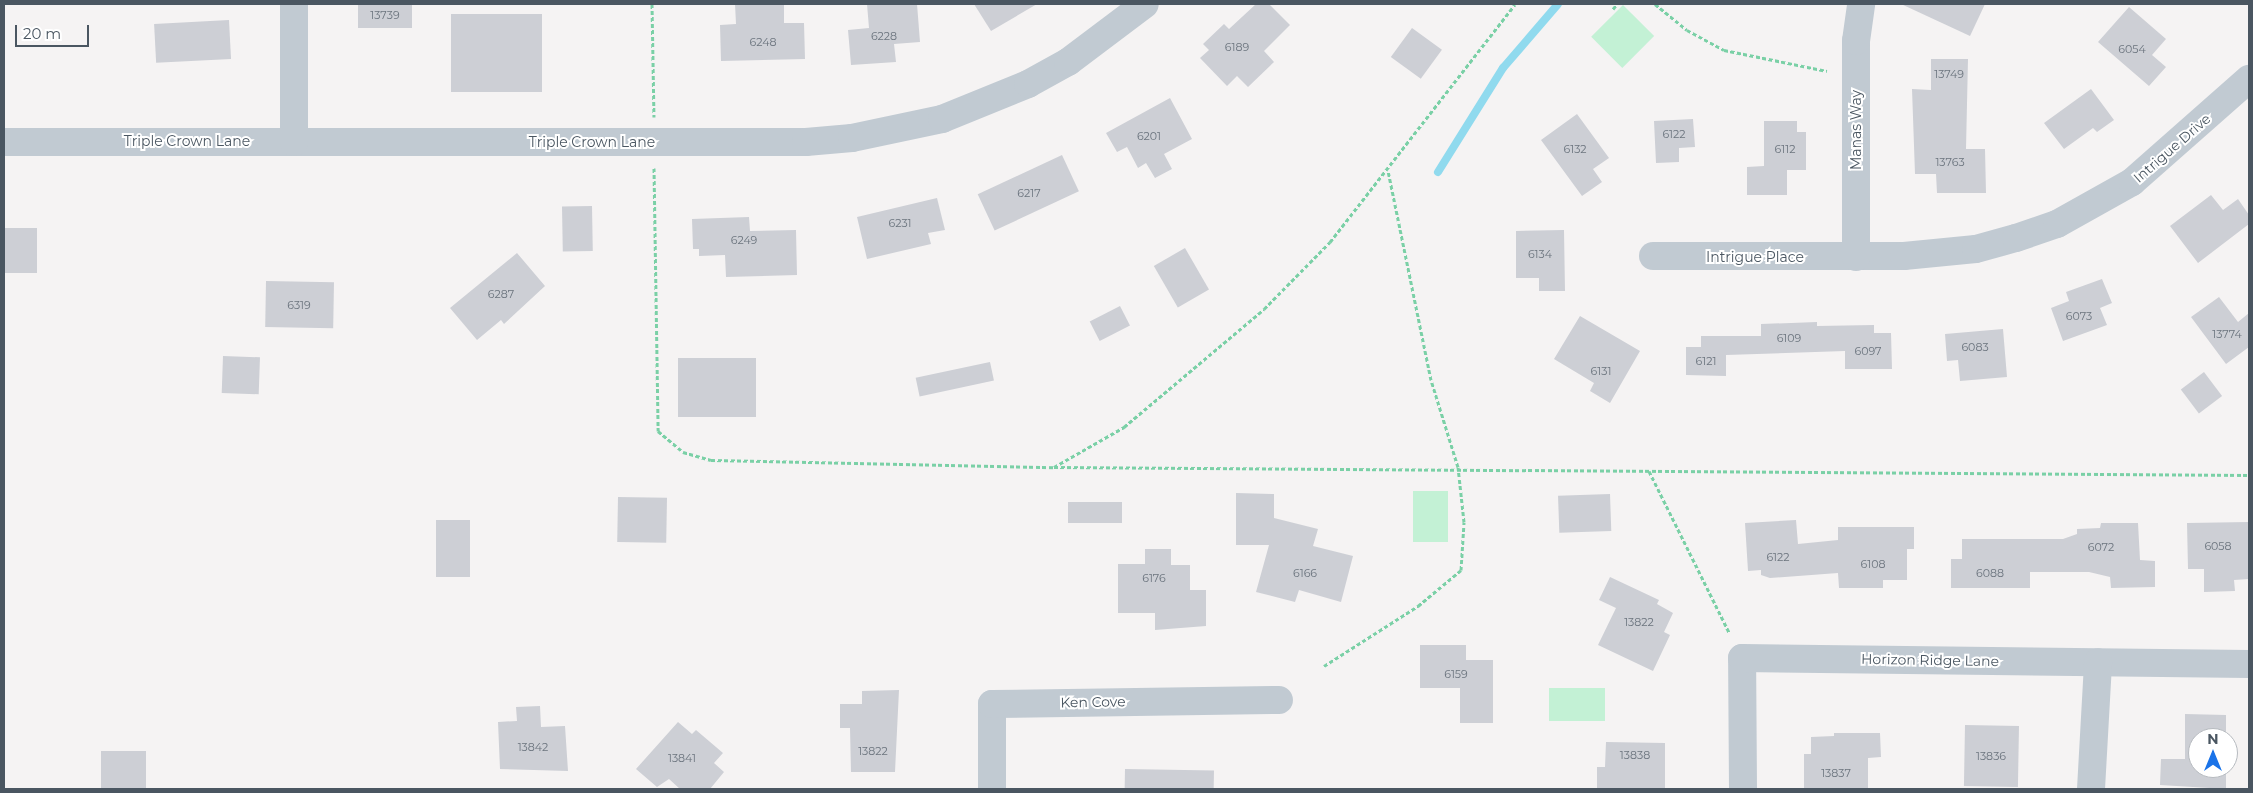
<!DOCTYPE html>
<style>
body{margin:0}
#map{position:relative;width:2253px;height:793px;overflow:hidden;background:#f5f3f3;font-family:Montserrat,sans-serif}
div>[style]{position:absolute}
.green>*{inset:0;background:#c3f1d5;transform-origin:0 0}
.stream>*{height:8px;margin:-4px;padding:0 4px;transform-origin:4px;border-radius:4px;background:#90daee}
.building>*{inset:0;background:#cdcfd5;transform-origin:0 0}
.path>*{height:3px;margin-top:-1.5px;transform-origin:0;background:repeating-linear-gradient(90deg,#7ad0a6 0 4px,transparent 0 6.5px)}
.minor>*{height:28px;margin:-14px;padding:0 14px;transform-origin:14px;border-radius:14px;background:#c1cad2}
span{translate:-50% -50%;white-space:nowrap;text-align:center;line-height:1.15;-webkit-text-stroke:4px #fff;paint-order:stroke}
.number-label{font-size:11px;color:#6b747e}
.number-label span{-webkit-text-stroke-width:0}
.street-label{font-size:14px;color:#4a5661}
.frame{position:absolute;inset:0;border:5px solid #4a5661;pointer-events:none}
.north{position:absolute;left:2188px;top:728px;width:50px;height:50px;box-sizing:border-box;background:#fff;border:1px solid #b7bbc0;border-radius:50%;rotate:0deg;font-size:14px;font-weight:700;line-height:20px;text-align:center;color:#4a5661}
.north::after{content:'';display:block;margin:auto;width:18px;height:22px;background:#1a73e8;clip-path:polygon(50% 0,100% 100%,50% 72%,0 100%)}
.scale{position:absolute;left:15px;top:25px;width:74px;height:22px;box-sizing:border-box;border:2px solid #4a5661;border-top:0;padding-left:6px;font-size:15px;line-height:18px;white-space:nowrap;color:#4a5661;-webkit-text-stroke:4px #fff;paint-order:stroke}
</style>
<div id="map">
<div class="green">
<i style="left:1623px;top:5px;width:44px;height:45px;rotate:45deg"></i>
<i style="left:1413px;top:491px;width:35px;height:51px"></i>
<i style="left:1549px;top:688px;width:56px;height:33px"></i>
</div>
<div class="stream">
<i style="left:1438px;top:172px;width:123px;rotate:-58deg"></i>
<i style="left:1503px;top:68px;width:84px;rotate:-49.3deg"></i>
</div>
<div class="building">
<i style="left:358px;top:4px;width:54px;height:24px"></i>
<i style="clip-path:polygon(735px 4px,784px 4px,784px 23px,804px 23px,805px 59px,721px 61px,720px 25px,736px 24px)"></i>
<i style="clip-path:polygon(867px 4px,917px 4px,920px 42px,894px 44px,896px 62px,851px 65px,848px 30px,869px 28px)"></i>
<i style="clip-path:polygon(974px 4px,1037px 4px,991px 31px)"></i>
<i style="clip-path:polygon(1256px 4px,1269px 4px,1290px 25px,1264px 51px,1274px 62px,1248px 87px,1237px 76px,1227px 86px,1200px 58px,1209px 50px,1203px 44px,1224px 24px,1229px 29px)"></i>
<i style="clip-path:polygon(1901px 4px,1985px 4px,1970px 36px)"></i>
<i style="clip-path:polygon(2129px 7px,2166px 39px,2152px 55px,2166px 67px,2149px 86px,2098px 42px)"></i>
<i style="left:451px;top:14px;width:91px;height:78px"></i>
<i style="left:229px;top:20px;width:39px;height:75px;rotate:87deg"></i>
<i style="left:1412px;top:28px;width:37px;height:36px;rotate:36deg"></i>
<i style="clip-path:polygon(1931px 59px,1968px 59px,1966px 149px,1985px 149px,1986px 193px,1937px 193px,1936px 174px,1915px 174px,1912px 89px,1931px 90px)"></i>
<i style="clip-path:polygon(2091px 89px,2114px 120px,2097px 132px,2093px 128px,2064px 149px,2044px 123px)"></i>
<i style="clip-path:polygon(1170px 98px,1192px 139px,1164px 154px,1172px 169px,1155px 178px,1146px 163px,1138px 168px,1127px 147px,1117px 152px,1106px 133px)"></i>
<i style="clip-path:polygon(1577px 114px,1609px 158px,1593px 169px,1602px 182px,1582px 196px,1541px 140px)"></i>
<i style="clip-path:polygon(1693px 119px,1695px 147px,1679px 148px,1679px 162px,1656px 163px,1654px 121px)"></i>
<i style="clip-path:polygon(1764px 121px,1797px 121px,1797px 132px,1806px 132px,1806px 170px,1787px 170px,1787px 195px,1747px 195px,1747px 167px,1764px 166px)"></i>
<i style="left:1062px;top:155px;width:40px;height:93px;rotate:65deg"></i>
<i style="clip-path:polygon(2211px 195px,2223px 210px,2238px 199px,2249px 215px,2249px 224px,2198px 263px,2170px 226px)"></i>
<i style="clip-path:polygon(937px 198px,945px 230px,928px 233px,931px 244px,867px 259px,857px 217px)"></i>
<i style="left:592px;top:206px;width:45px;height:30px;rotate:89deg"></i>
<i style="clip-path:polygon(749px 217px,750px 231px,796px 230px,797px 275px,726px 277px,725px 255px,699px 256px,699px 249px,693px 249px,692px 219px)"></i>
<i style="left:37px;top:228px;width:45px;height:33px;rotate:90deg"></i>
<i style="clip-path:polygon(1564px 230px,1565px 291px,1539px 291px,1539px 278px,1516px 278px,1516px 231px)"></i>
<i style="left:1185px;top:248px;width:48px;height:36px;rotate:60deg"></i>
<i style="clip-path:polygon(517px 253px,545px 286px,504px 324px,501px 320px,477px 340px,450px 308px)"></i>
<i style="clip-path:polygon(2102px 279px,2112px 303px,2100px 308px,2107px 325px,2063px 341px,2051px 308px,2069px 301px,2066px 292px)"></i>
<i style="left:266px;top:281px;width:68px;height:46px;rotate:1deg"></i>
<i style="clip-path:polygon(2219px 297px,2238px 322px,2249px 313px,2249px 347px,2226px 364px,2191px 317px)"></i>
<i style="left:1120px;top:306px;width:22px;height:34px;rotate:63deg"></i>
<i style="clip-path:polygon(1580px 316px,1640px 351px,1610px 403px,1590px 391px,1594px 383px,1554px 359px)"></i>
<i style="clip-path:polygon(1817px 322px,1817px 326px,1874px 325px,1874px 333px,1891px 333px,1892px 369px,1845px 369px,1845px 351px,1726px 355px,1726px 376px,1686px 375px,1686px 347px,1701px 347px,1701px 336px,1761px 336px,1761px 324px)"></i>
<i style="clip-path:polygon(2003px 329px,2007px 377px,1960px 381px,1958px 360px,1947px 361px,1945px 334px)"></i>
<i style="left:223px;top:356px;width:37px;height:37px;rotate:2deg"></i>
<i style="left:678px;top:358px;width:78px;height:59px"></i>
<i style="left:990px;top:362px;width:19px;height:76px;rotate:78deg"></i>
<i style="left:2204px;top:372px;width:30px;height:29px;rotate:53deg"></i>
<i style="clip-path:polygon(1236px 493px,1274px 494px,1274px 518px,1318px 529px,1313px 546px,1353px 556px,1341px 602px,1299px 590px,1295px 602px,1256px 592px,1269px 545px,1236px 545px)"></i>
<i style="left:1610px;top:494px;width:37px;height:52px;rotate:88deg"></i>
<i style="left:618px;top:497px;width:49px;height:45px;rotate:1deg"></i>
<i style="left:1068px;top:502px;width:54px;height:21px"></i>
<i style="left:436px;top:520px;width:34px;height:57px"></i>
<i style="clip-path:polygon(1796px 520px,1798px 544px,1838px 540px,1838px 527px,1914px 527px,1914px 549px,1907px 549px,1907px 580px,1883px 580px,1883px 588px,1839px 588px,1838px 573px,1770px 578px,1761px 575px,1761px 570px,1748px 571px,1745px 523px)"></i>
<i style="clip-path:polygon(2249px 522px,2249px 579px,2234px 580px,2235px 591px,2204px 592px,2204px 569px,2188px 569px,2187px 523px)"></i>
<i style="clip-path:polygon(2101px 523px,2138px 523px,2140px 560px,2155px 561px,2155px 587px,2111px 588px,2110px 577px,2089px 572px,2030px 572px,2030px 588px,1951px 588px,1951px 559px,1962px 559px,1962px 539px,2063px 539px,2077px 534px,2077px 529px,2100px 528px)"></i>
<i style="clip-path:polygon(1145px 549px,1171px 549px,1171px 565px,1190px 565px,1190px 590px,1206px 590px,1206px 626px,1155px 630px,1155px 613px,1118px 613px,1118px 564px,1145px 564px)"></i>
<i style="clip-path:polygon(1610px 577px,1659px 600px,1657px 604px,1673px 613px,1664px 632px,1670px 635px,1653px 671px,1598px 645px,1616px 608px,1599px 600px)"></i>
<i style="clip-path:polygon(1420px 645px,1466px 645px,1466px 660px,1493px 660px,1493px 723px,1460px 723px,1460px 688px,1420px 688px)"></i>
<i style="clip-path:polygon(899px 690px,895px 772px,851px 772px,850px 728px,840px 728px,840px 704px,862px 704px,862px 691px)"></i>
<i style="clip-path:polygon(540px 706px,541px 727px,565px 726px,568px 771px,500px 769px,498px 722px,517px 721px,516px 707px)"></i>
<i style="clip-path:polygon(2185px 714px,2226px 715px,2226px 738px,2198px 738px,2198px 768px,2226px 768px,2226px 789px,2160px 785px,2161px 759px,2185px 759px)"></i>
<i style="clip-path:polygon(678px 722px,692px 734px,696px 730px,723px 753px,714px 763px,724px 772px,710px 789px,680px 789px,669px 779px,657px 787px,636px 769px)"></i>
<i style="left:1965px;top:725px;width:54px;height:61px;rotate:1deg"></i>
<i style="clip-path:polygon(1834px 733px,1880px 733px,1881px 757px,1868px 758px,1868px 789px,1804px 789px,1804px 754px,1811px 754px,1811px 737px,1834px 736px)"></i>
<i style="clip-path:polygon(1606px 742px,1665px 743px,1665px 789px,1597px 789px,1597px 767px,1605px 767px)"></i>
<i style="left:101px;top:751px;width:45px;height:38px"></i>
<i style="left:1125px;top:769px;width:89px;height:20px;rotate:1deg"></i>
</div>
<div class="path">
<i style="left:652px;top:4px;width:113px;rotate:89deg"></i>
<i style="left:1655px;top:4px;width:41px;rotate:39.1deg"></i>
<i style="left:1687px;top:30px;width:42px;rotate:28.4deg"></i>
<i style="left:1724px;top:50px;width:105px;rotate:11.5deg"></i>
<i style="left:1613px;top:9px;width:6px;rotate:-51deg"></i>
<i style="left:654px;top:168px;width:263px;rotate:89.1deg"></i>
<i style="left:658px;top:431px;width:33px;rotate:40deg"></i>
<i style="left:683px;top:452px;width:29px;rotate:16deg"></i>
<i style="left:711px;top:460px;width:343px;rotate:1.2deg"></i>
<i style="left:1054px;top:467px;width:1195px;rotate:0.38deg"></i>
<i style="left:1054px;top:467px;width:81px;rotate:-29.7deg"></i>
<i style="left:1124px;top:427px;width:183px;rotate:-40.1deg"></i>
<i style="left:1264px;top:309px;width:94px;rotate:-45.4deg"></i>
<i style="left:1330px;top:242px;width:301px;rotate:-52.1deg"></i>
<i style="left:1649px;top:471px;width:180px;rotate:63.6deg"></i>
<i style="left:1324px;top:666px;width:112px;rotate:-32.6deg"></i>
<i style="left:1418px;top:606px;width:56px;rotate:-39.9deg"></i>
<i style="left:1461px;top:570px;width:48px;rotate:-86.4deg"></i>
<i style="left:1464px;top:522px;width:55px;rotate:-96.2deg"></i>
<i style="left:1458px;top:467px;width:91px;rotate:-107.2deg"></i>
<i style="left:1431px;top:380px;width:214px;rotate:-101.6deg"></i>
</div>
<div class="minor">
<i style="left:4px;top:142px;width:802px"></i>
<i style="left:806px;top:142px;width:46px;rotate:-5deg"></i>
<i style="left:852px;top:138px;width:92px;rotate:-11.9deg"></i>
<i style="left:942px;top:119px;width:93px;rotate:-22.1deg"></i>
<i style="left:1028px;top:84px;width:46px;rotate:-28.8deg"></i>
<i style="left:1068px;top:62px;width:96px;rotate:-37deg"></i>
<i style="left:294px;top:142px;width:138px;rotate:-90deg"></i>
<i style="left:1653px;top:256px;width:251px"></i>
<i style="left:1904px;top:256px;width:72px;rotate:-5.6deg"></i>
<i style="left:1976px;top:249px;width:41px;rotate:-15.4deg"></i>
<i style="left:2016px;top:238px;width:43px;rotate:-18.9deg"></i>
<i style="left:2057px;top:224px;width:86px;rotate:-29.2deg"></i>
<i style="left:2132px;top:182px;width:156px;rotate:-41.4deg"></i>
<i style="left:1856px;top:257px;width:216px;rotate:-90deg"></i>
<i style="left:1856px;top:41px;width:37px;rotate:-82deg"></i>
<i style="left:992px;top:789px;width:85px;rotate:-90deg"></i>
<i style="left:992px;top:704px;width:287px;rotate:-0.8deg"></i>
<i style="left:1743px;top:789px;width:131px;rotate:-90.4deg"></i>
<i style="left:1742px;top:658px;width:507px;rotate:0.68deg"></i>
<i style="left:2091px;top:789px;width:127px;rotate:-86.8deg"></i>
</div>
<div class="number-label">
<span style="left:385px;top:15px">13739</span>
<span style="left:884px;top:36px">6228</span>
<span style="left:763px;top:42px">6248</span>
<span style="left:1237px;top:47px">6189</span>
<span style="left:2132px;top:49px">6054</span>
<span style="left:1949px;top:74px">13749</span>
<span style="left:1674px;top:134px">6122</span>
<span style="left:1149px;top:136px">6201</span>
<span style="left:1575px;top:149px">6132</span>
<span style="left:1785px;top:149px">6112</span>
<span style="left:1950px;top:162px">13763</span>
<span style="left:1029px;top:193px">6217</span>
<span style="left:900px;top:223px">6231</span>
<span style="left:744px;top:240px">6249</span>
<span style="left:1540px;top:254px">6134</span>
<span style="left:501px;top:294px">6287</span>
<span style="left:299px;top:305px">6319</span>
<span style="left:2079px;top:316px">6073</span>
<span style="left:2227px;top:334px">13774</span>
<span style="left:1789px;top:338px">6109</span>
<span style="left:1975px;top:347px">6083</span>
<span style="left:1868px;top:351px">6097</span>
<span style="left:1706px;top:361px">6121</span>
<span style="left:1601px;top:371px">6131</span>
<span style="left:2218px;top:546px">6058</span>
<span style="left:2101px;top:547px">6072</span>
<span style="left:1778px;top:557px">6122</span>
<span style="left:1873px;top:564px">6108</span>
<span style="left:1305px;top:573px">6166</span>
<span style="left:1990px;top:573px">6088</span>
<span style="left:1154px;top:578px">6176</span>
<span style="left:1639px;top:622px">13822</span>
<span style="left:1456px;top:674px">6159</span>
<span style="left:533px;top:747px">13842</span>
<span style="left:873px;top:751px">13822</span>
<span style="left:1635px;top:755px">13838</span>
<span style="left:1991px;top:756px">13836</span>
<span style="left:682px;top:758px">13841</span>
<span style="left:1836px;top:773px">13837</span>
</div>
<div class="street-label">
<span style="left:1856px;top:130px;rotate:-90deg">Manas Way</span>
<span style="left:187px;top:141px">Triple Crown Lane</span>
<span style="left:592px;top:142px">Triple Crown Lane</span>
<span style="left:2172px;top:148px;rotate:-41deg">Intrigue Drive</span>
<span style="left:1755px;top:257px">Intrigue Place</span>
<span style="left:1930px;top:660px;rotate:1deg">Horizon Ridge Lane</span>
<span style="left:1093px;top:702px;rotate:-1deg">Ken Cove</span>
</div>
<div class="frame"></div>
<div class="north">N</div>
<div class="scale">20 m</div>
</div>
